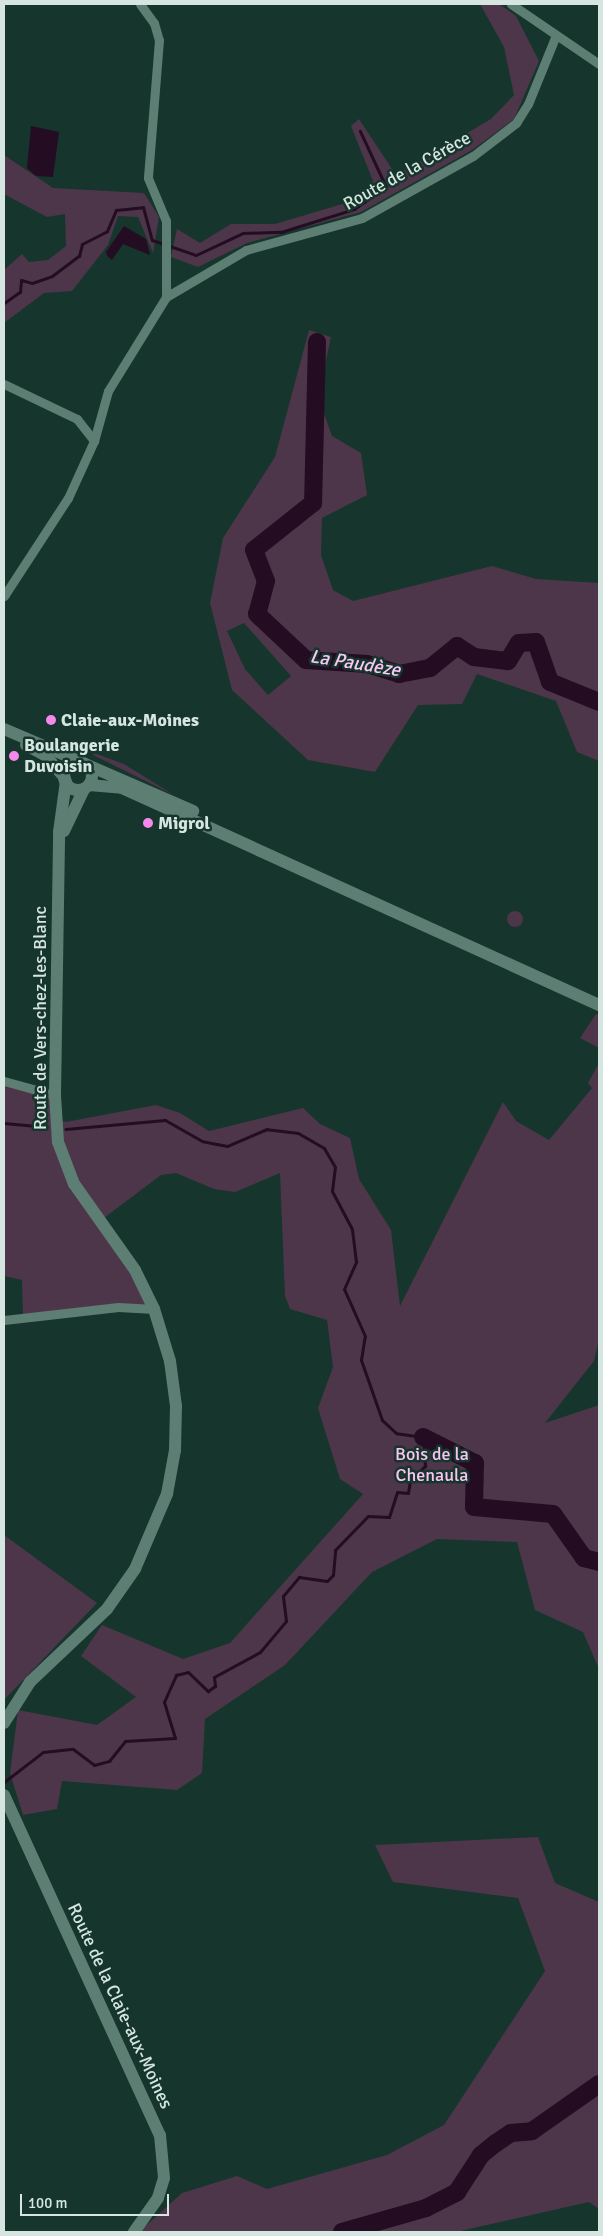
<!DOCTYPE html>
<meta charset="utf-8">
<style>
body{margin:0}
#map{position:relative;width:603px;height:2236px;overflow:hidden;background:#16352c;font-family:Signika,sans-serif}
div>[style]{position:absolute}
.green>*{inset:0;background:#4d364a}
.round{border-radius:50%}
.water>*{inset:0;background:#240c22}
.stream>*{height:3px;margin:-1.5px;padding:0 1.5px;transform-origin:1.5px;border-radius:1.5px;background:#240c22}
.river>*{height:18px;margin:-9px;padding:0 9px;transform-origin:9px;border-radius:9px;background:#240c22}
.street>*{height:9px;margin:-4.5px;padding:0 4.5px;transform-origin:4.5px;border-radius:4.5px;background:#5d7e73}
.secondary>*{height:12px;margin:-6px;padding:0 6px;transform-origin:6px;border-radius:6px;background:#5d7e73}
.secondary>.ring{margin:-6px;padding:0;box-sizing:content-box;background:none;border:12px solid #5d7e73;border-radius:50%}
.dots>*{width:14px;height:14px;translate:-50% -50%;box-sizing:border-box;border:2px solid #16352c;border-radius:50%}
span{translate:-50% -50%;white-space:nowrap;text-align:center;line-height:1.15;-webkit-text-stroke:5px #16352c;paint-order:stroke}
.street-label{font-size:18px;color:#d4e6df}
.poi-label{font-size:18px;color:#d4e6df;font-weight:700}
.left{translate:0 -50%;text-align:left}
.park-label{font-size:18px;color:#fac5f4}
.water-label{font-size:19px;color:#fcc7f6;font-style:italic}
.frame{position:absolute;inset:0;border:5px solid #d4e6df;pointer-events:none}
.scale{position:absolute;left:20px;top:2194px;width:149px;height:22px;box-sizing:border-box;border:2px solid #d4e6df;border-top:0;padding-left:6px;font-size:15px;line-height:18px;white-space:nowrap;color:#d4e6df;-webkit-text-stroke:4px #16352c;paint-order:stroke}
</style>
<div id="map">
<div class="green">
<i style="clip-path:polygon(480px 4px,499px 4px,516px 16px,539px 61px,514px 119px,472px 150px,361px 212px,247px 243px,198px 267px,171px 257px,177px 229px,200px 243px,231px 224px,275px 224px,349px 202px,373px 181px,351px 126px,359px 119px,396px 175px,491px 119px,514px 95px,504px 47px)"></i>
<i style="clip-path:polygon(4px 155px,53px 188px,144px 193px,159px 217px,153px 253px,138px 217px,118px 216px,108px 245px,72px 291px,44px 293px,4px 323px,4px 270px,22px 254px,29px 262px,48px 260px,66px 246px,65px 214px,47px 217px,4px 194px)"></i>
<i style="clip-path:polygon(evenodd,309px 330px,331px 337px,318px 397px,332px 436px,361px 453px,367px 495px,322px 518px,321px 555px,333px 590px,353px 601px,492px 566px,536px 579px,599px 583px,599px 761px,577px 752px,556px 701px,477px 674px,462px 704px,418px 705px,375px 772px,308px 760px,232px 690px,210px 603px,223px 538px,275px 457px,309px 330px,244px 623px,291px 676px,268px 695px,245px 669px,227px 631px,244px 623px)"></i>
<i style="clip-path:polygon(94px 753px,124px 764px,174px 795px,93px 755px)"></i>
<i class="round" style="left:507px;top:911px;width:16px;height:16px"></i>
<i style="clip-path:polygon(596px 1014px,599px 1015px,599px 1048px,580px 1038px)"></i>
<i style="clip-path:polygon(599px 1063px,599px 1339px,594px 1361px,545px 1423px,599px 1405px,599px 1669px,583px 1632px,535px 1610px,517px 1542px,437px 1539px,372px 1572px,285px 1665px,205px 1719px,202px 1773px,177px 1790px,62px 1781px,57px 1809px,23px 1815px,10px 1773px,18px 1710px,97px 1725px,136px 1697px,81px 1656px,102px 1625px,183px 1659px,230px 1643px,363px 1494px,340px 1479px,318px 1408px,333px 1367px,327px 1320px,290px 1309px,285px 1296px,280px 1173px,235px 1192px,214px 1189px,176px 1173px,161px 1175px,100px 1221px,154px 1309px,23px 1319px,22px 1280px,4px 1276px,4px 1084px,55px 1095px,55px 1119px,66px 1122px,156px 1105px,180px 1113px,209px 1131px,303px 1108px,320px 1124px,350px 1138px,359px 1179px,391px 1230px,400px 1306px,503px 1102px,516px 1121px,549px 1140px,592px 1088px,588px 1083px)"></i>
<i style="clip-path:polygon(4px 1535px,97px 1603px,4px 1700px)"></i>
<i style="clip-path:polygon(538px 1837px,555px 1883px,599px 1902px,599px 2209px,589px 2202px,456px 2232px,139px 2232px,182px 2193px,237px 2176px,267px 2189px,387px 2155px,444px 2125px,545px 1971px,518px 1898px,393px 1882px,375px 1845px)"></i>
</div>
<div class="water">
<i style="clip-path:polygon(31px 126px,59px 132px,53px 177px,36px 176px,27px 168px)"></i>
<i style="clip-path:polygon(124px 226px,146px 239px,150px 255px,123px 244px,112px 260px,107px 256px,106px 252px)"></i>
</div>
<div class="stream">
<i style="left:4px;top:303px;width:19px;rotate:-35deg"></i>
<i style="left:20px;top:292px;width:12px;rotate:-85deg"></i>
<i style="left:21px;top:280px;width:11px;rotate:15deg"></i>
<i style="left:32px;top:283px;width:21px;rotate:-19deg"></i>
<i style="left:52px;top:276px;width:34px;rotate:-37deg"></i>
<i style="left:79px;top:256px;width:12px;rotate:-76deg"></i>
<i style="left:82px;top:244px;width:28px;rotate:-27deg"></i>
<i style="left:107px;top:231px;width:23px;rotate:-67deg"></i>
<i style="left:116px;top:210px;width:27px;rotate:-6deg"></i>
<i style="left:143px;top:207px;width:34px;rotate:75deg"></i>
<i style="left:152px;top:240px;width:46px;rotate:18.8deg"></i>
<i style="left:196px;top:255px;width:52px;rotate:-25.1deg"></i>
<i style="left:243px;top:233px;width:38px;rotate:-2deg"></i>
<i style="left:281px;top:232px;width:77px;rotate:-17.5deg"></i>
<i style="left:354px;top:209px;width:39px;rotate:-35deg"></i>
<i style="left:386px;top:187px;width:62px;rotate:-114.9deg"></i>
<i style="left:4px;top:1123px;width:43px;rotate:5.3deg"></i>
<i style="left:4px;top:1782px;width:49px;rotate:-37.6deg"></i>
<i style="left:43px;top:1752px;width:30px;rotate:-6deg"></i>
<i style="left:73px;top:1749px;width:26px;rotate:37deg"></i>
<i style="left:94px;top:1765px;width:16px;rotate:-15deg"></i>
<i style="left:109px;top:1761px;width:26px;rotate:-51deg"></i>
<i style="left:125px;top:1741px;width:50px;rotate:-3.4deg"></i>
<i style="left:175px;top:1738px;width:38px;rotate:-107deg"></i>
<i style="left:164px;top:1702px;width:30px;rotate:-66deg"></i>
<i style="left:176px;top:1675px;width:12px;rotate:-14deg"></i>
<i style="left:188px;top:1672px;width:28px;rotate:44deg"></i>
<i style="left:208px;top:1691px;width:9px;rotate:-36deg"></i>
<i style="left:215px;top:1686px;width:9px;rotate:-96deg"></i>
<i style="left:214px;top:1677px;width:52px;rotate:-28.5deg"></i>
<i style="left:260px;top:1652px;width:40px;rotate:-50deg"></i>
<i style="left:286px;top:1621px;width:25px;rotate:-97deg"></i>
<i style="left:283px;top:1596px;width:25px;rotate:-50deg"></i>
<i style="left:299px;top:1577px;width:28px;rotate:8deg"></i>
<i style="left:327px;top:1581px;width:8px;rotate:-45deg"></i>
<i style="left:333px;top:1575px;width:25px;rotate:-85deg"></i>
<i style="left:335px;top:1550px;width:47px;rotate:-45.9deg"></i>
<i style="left:368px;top:1516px;width:21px;rotate:3deg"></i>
<i style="left:389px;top:1517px;width:26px;rotate:-72deg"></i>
<i style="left:397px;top:1492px;width:11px;rotate:5deg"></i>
<i style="left:408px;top:1493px;width:13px;rotate:-81deg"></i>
<i style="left:410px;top:1480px;width:21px;rotate:-43deg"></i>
<i style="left:425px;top:1466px;width:29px;rotate:-94deg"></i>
<i style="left:423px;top:1437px;width:27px;rotate:-172deg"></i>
<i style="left:396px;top:1433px;width:19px;rotate:-137deg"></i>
<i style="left:382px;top:1420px;width:64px;rotate:-109.3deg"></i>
<i style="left:361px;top:1360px;width:24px;rotate:-81deg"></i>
<i style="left:365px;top:1336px;width:51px;rotate:-114.1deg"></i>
<i style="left:344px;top:1289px;width:30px;rotate:-66deg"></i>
<i style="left:356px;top:1262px;width:33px;rotate:-97deg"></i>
<i style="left:352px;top:1229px;width:43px;rotate:-117.8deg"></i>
<i style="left:332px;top:1191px;width:24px;rotate:-83deg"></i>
<i style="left:335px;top:1167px;width:22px;rotate:-120deg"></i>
<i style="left:324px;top:1148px;width:30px;rotate:-150deg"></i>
<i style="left:298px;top:1133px;width:31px;rotate:-173deg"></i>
<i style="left:267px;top:1129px;width:43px;rotate:157deg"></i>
<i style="left:227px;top:1146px;width:25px;rotate:-169deg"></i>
<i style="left:202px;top:1141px;width:43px;rotate:-150.4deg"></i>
<i style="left:165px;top:1120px;width:100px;rotate:174.9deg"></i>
</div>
<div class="river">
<i style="left:317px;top:342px;width:161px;rotate:91.4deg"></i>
<i style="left:313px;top:503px;width:75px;rotate:141.5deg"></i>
<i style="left:254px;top:550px;width:33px;rotate:69deg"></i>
<i style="left:266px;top:581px;width:34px;rotate:105deg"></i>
<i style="left:257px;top:614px;width:67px;rotate:43.2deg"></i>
<i style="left:306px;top:660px;width:61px;rotate:3.8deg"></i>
<i style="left:367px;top:664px;width:34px;rotate:17deg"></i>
<i style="left:399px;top:674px;width:32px;rotate:-11deg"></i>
<i style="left:430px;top:668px;width:35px;rotate:-39deg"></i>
<i style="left:457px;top:646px;width:20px;rotate:33deg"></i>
<i style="left:474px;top:657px;width:34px;rotate:7deg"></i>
<i style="left:508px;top:661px;width:21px;rotate:-59deg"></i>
<i style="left:519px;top:643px;width:17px;rotate:-3deg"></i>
<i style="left:536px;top:642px;width:42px;rotate:70.7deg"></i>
<i style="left:550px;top:682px;width:53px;rotate:22.2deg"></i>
<i style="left:423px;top:1437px;width:58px;rotate:26.6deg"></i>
<i style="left:475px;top:1463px;width:44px;rotate:91.3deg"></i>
<i style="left:474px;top:1507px;width:79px;rotate:5.1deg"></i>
<i style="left:553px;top:1514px;width:54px;rotate:54.8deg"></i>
<i style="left:584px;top:1558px;width:16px;rotate:15deg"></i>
<i style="left:342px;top:2232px;width:87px;rotate:-15.9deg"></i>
<i style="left:426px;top:2208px;width:35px;rotate:-27deg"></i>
<i style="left:457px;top:2192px;width:44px;rotate:-57deg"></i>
<i style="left:481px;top:2155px;width:19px;rotate:-39deg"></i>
<i style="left:496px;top:2143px;width:18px;rotate:-34deg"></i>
<i style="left:511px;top:2133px;width:21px;rotate:-5deg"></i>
<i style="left:532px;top:2131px;width:82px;rotate:-35deg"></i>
</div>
<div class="street">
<i style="left:140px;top:4px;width:24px;rotate:54deg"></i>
<i style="left:154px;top:23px;width:18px;rotate:74deg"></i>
<i style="left:159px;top:40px;width:138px;rotate:94.6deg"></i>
<i style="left:148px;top:178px;width:47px;rotate:67.3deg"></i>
<i style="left:166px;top:221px;width:76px;rotate:90deg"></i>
<i style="left:511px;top:4px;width:107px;rotate:34.3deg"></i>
<i style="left:4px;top:384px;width:81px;rotate:25.6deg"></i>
<i style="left:77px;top:419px;width:28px;rotate:52deg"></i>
<i style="left:4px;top:596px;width:117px;rotate:-56.9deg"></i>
<i style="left:68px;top:498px;width:63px;rotate:-65.5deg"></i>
<i style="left:94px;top:441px;width:52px;rotate:-74.4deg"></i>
<i style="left:108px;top:391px;width:110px;rotate:-58.3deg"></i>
<i style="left:166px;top:297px;width:93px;rotate:-30.4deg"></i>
<i style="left:246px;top:250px;width:120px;rotate:-15.4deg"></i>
<i style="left:362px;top:218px;width:127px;rotate:-29.2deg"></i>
<i style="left:473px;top:156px;width:54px;rotate:-37.5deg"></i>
<i style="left:516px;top:123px;width:22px;rotate:-58deg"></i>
<i style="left:528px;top:104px;width:74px;rotate:-67.9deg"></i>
<i style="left:4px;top:1081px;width:53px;rotate:15.4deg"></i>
<i style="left:4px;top:1320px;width:115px;rotate:-6.5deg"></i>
<i style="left:118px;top:1307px;width:36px;rotate:3deg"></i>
</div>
<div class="secondary">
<i style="left:4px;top:729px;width:84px;rotate:23.2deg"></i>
<i style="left:26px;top:745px;width:21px;rotate:28deg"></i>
<i style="left:45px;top:755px;width:30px;rotate:49deg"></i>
<i class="ring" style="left:64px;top:762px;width:16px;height:16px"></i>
<i style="left:85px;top:764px;width:118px;rotate:23.5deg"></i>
<i style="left:89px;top:785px;width:33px;rotate:5deg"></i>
<i style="left:122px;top:788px;width:524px;rotate:24.46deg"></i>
<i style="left:64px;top:831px;width:47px;rotate:-64.5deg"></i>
<i style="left:4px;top:1723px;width:49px;rotate:-57.6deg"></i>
<i style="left:30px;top:1682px;width:106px;rotate:-43.5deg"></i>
<i style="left:107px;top:1609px;width:49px;rotate:-55deg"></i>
<i style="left:135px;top:1569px;width:82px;rotate:-66.9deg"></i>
<i style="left:167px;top:1494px;width:45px;rotate:-79.7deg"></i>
<i style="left:175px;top:1450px;width:44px;rotate:-88.7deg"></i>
<i style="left:176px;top:1406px;width:45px;rotate:-97.6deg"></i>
<i style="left:170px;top:1361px;width:54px;rotate:-107.1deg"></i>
<i style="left:154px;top:1309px;width:43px;rotate:-116deg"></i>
<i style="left:135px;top:1270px;width:105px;rotate:-125.3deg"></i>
<i style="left:74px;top:1184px;width:45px;rotate:-110.9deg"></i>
<i style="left:58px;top:1142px;width:47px;rotate:-93.7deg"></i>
<i style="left:55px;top:1095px;width:263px;rotate:-89.1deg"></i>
<i style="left:59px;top:832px;width:51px;rotate:-82.2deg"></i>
<i style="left:4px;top:1795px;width:374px;rotate:65.4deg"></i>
<i style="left:160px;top:2135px;width:43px;rotate:84.7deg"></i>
<i style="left:164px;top:2178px;width:21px;rotate:107deg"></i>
<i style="left:158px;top:2198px;width:42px;rotate:125.2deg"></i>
</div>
<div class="dots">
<i style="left:51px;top:720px;background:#f688ed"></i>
<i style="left:14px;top:756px;background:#f688ed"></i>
<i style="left:148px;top:823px;background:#f688ed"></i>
</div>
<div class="street-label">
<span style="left:407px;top:171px;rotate:-29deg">Route de la Cérèce</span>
<span style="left:40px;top:1018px;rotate:-90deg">Route de Vers-chez-les-Blanc</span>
<span style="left:120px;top:2006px;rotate:65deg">Route de la Claie-aux-Moines</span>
</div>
<div class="poi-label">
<span class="left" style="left:61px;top:720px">Claie-aux-Moines</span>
<span class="left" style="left:24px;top:756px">Boulangerie<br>Duvoisin</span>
<span class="left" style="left:158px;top:823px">Migrol</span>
</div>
<div class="park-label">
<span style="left:432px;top:1465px">Bois de la<br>Chenaula</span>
</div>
<div class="water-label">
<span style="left:355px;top:664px;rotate:9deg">La Paudèze</span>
</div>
<div class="frame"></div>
<div class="scale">100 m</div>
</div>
